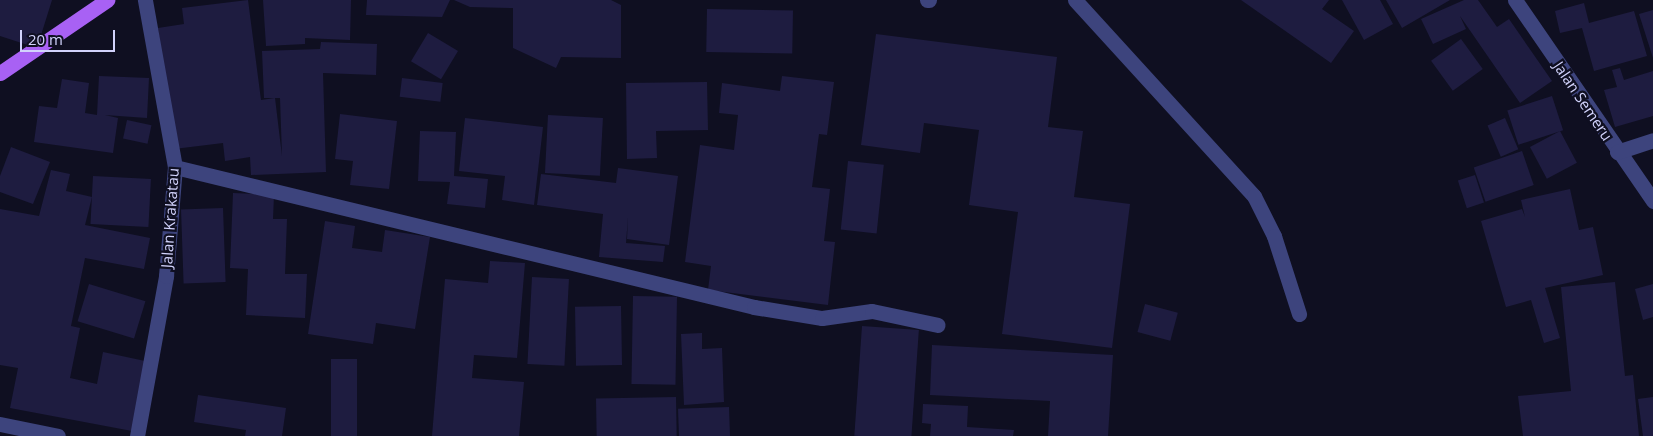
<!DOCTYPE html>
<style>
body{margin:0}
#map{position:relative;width:1653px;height:436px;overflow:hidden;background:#0f0f21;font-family:"Open Sans",sans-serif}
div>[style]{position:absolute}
.building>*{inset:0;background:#1e1c40;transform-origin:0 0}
.minor>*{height:15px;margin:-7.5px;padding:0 7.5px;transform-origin:7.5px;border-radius:7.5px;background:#3d447d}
.major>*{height:15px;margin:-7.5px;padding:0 7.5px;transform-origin:7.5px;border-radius:7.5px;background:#a861f4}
span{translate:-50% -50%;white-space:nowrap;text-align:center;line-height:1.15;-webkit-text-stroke:4.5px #0f0f21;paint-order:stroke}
.street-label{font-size:15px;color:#d2d3fc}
.scale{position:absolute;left:20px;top:30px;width:95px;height:22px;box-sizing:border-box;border:2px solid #d2d3fc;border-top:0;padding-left:6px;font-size:15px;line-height:18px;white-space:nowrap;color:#d2d3fc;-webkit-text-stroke:4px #0f0f21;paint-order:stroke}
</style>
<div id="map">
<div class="building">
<i style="clip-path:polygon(0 0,52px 0,37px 48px,0 36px)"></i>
<i style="clip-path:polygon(248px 0,261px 100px,275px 98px,282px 156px,280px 98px,264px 98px,262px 51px,320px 49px,321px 42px,377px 44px,376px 75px,323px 73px,326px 172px,251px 175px,250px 157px,225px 161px,223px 143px,174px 149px,158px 28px,184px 24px,182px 8px)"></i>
<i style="clip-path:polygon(263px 0,351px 0,350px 40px,305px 38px,305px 44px,266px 46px)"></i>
<i style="clip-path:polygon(367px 0,450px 0,442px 17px,366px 15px)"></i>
<i style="clip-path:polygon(454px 0,611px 0,621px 5px,621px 58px,561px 57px,556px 68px,513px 48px,513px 8px,470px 7px)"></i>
<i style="clip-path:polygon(1241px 0,1329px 0,1322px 9px,1354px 31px,1331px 63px)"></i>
<i style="clip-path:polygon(1342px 0,1380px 0,1393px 24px,1364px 40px)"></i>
<i style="clip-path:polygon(1386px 0,1450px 0,1402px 28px)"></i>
<i style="clip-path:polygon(1464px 0,1478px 0,1497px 27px,1509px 19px,1552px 81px,1520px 103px,1460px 16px,1466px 29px,1433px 44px,1421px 19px)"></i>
<i style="clip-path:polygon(1584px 3px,1589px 23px,1634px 11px,1647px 56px,1594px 71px,1582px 28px,1560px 33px,1555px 11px)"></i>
<i style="left:707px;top:9px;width:86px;height:43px;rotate:1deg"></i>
<i style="clip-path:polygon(1653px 10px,1653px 58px,1639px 14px)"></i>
<i style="left:428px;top:33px;width:35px;height:33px;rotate:31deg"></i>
<i style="clip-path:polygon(876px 34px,1057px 57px,1048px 127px,1083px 131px,1074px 197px,1130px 204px,1112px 348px,1002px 334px,1018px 212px,969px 205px,979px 130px,924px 123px,920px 153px,861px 145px)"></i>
<i style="left:1461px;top:39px;width:37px;height:37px;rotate:54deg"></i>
<i style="clip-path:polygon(1620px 68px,1624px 80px,1653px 71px,1653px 116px,1615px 127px,1604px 90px,1617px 87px,1612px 70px)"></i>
<i style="clip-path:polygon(99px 76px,149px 78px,147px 118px,105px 115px,118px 118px,113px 153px,34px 142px,39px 106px,57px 108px,62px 79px,89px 83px,85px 113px,97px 115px)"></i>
<i style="clip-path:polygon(782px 76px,834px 82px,827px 135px,819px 134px,812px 187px,830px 189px,824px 241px,835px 242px,828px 305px,708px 290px,711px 266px,685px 262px,700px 145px,734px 150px,738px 115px,719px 113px,722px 83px,780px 91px)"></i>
<i style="left:402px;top:78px;width:41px;height:19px;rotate:7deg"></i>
<i style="clip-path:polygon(707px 82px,708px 130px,656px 131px,657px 158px,627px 159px,626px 83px)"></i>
<i style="left:1552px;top:96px;width:36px;height:47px;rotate:72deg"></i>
<i style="clip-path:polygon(340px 114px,397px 121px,389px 189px,350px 185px,353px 161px,335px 159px)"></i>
<i style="left:548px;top:115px;width:55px;height:58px;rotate:3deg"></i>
<i style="clip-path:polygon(465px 118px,543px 127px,534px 205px,502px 200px,505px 176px,459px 171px)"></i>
<i style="left:1505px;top:118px;width:34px;height:19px;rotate:67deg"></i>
<i style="left:127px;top:120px;width:25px;height:19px;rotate:12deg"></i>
<i style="clip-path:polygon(420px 131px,456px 132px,454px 176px,488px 179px,485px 208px,447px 204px,450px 182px,418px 181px)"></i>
<i style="left:1560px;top:131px;width:36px;height:34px;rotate:62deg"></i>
<i style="clip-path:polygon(11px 147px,50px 162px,33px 204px,0 192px,0 176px)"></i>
<i style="left:1522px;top:151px;width:36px;height:51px;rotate:71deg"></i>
<i style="left:848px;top:161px;width:36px;height:69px;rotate:6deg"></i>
<i style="clip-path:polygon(618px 168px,678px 176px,669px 245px,627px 239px,628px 217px,626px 243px,665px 246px,663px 262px,599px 257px,603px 214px,537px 205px,541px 174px,616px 183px)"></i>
<i style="clip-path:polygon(51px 170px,70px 174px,66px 191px,92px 197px,85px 225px,150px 238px,144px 269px,85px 258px,71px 326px,80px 328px,70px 378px,97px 384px,103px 352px,145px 361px,132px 431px,10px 408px,18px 368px,0 365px,0 209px,39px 216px)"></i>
<i style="left:1475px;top:175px;width:29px;height:18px;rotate:72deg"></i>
<i style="left:93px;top:176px;width:58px;height:48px;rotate:3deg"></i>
<i style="clip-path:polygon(1570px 189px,1579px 230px,1593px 227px,1603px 275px,1545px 288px,1560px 338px,1544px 343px,1531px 300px,1506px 307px,1481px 221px,1522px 209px,1525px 217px,1521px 200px)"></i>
<i style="clip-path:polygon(233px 193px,274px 195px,273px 219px,287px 219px,285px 274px,307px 274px,305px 318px,246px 315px,248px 269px,230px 268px)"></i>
<i style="left:223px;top:208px;width:74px;height:42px;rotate:88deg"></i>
<i style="clip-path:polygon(325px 221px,355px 226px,352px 248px,382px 252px,385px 230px,430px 237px,415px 329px,376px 323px,373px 344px,308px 334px)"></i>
<i style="clip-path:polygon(490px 261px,525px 263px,517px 358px,474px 355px,472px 378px,524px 382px,519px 436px,432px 436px,445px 279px,488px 283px)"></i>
<i style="left:532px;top:277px;width:37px;height:87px;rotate:3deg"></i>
<i style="clip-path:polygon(1615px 282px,1625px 376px,1633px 375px,1639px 436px,1523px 436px,1518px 396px,1571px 391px,1561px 287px)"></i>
<i style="left:89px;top:284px;width:59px;height:39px;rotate:17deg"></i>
<i style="clip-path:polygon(1653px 284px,1653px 317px,1643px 320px,1635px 289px)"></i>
<i style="left:633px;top:296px;width:44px;height:88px;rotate:1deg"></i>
<i style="left:1145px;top:304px;width:34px;height:29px;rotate:15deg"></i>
<i style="left:621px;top:306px;width:59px;height:46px;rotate:89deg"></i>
<i style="left:862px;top:326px;width:57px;height:110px;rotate:4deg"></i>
<i style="clip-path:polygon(702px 333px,702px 349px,722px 348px,724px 402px,684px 405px,681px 334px)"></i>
<i style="clip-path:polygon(932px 345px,1113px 355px,1108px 436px,1048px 436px,1050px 401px,930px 395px)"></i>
<i style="left:331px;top:359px;width:26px;height:77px"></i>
<i style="clip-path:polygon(198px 395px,286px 408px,282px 436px,245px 436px,246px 430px,194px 422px)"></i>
<i style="left:676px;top:397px;width:39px;height:80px;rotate:89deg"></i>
<i style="clip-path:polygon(1653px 397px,1653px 436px,1643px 436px,1638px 399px)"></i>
<i style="clip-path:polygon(923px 404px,968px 406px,967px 427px,1014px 430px,1013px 436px,930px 436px,931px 424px,922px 423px)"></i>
<i style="left:729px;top:407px;width:29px;height:51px;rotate:88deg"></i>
</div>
<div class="minor">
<i style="left:927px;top:0;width:2px"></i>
<i style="left:1075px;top:0;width:265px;rotate:47.6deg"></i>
<i style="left:1254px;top:196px;width:45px;rotate:63.4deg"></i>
<i style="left:1274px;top:236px;width:82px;rotate:72.2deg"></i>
<i style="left:1515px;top:0;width:244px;rotate:55.5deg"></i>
<i style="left:1617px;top:152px;width:38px;rotate:-18deg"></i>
<i style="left:175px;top:167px;width:596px;rotate:13.59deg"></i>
<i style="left:754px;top:307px;width:69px;rotate:9.2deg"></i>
<i style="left:822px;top:318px;width:50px;rotate:-8deg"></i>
<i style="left:872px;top:311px;width:67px;rotate:12deg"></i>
<i style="left:0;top:424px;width:59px;rotate:11.7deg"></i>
<i style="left:137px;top:436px;width:163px;rotate:-79.7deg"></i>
<i style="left:166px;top:276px;width:109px;rotate:-85.3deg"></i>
<i style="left:175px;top:167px;width:170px;rotate:-100.2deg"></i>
</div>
<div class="major">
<i style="left:0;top:73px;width:130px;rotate:-34.3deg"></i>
</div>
<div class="street-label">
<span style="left:1583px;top:101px;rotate:56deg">Jalan Semeru</span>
<span style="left:170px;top:218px;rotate:-86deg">Jalan Krakatau</span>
</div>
<div class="scale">20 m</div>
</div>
